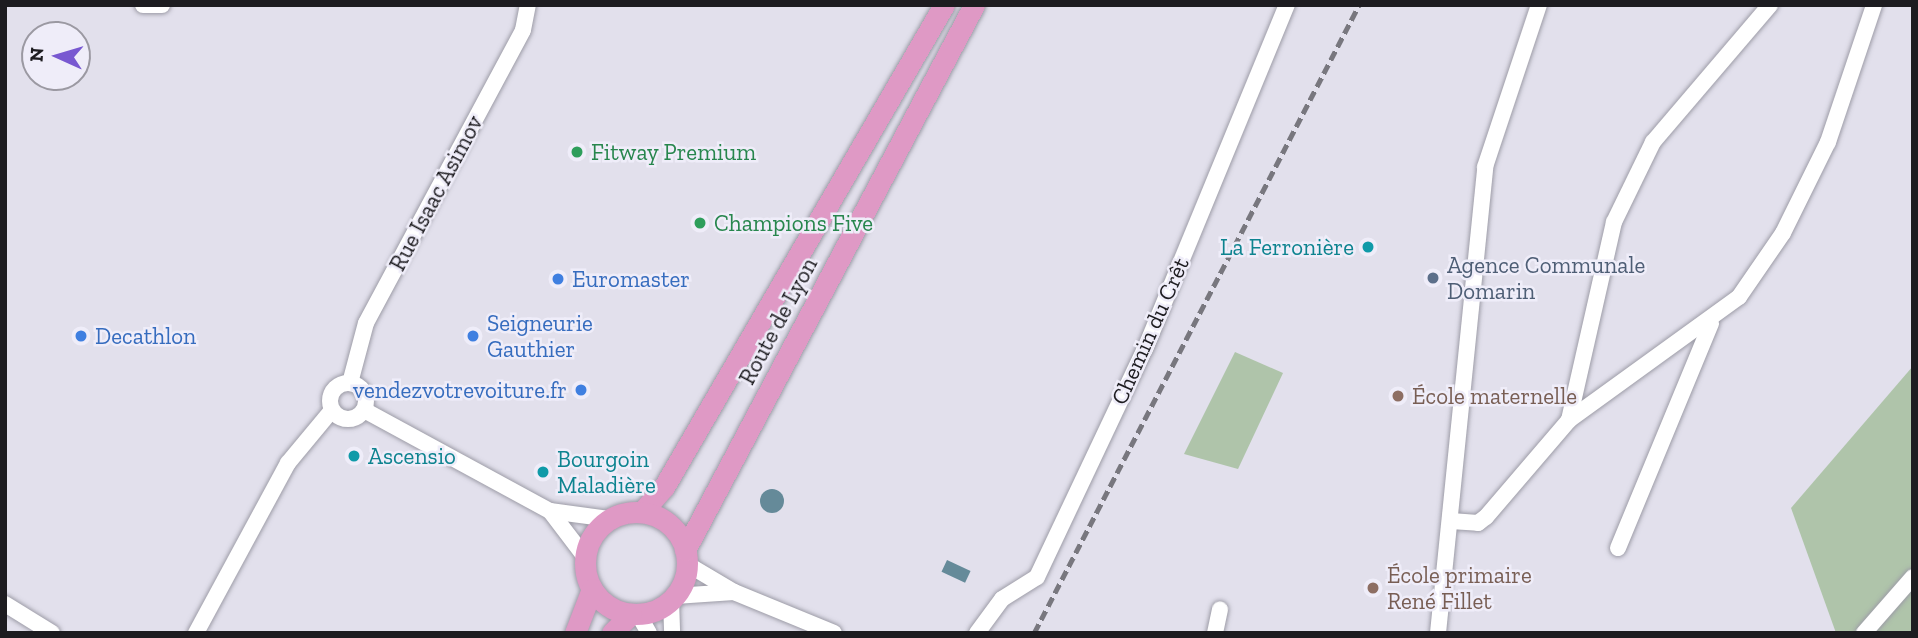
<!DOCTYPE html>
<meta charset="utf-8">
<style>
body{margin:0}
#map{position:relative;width:1918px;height:638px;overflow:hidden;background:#e2e0ec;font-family:"Zilla Slab",serif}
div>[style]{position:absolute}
.green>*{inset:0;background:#afc4aa}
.water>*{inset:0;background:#658a99;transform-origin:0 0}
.round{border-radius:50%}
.roads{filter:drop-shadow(0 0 2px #9d9ca7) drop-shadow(0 0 2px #9d9ca7)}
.minor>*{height:16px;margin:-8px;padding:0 8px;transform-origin:8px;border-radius:8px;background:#fff}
.minor>.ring{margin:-8px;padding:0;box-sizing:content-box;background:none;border:16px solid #fff;border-radius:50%}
.major>*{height:21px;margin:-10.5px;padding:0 10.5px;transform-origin:10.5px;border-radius:10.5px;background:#df99c5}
.major>.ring{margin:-10.5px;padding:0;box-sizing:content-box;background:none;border:21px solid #df99c5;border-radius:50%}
.rail>*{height:4.5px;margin-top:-2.25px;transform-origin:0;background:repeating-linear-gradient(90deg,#78777e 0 10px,transparent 0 15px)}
.dots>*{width:19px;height:19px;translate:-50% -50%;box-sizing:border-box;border:4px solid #efedf9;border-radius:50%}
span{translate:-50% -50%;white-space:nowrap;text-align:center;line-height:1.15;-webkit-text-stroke:5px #efedf9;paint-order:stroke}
.leisure-label{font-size:23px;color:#27864d}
.left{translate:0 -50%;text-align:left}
.street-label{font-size:23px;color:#1d1c20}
.culture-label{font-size:23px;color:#0d838f}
.right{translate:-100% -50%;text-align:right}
.service-label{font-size:23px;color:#4e5e75}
.shop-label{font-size:23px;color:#366cbe}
.education-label{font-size:23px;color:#785e54}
.frame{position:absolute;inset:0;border:7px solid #1d1c20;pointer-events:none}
.north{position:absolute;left:21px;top:21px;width:70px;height:70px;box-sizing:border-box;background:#efedf9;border:2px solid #9b99a2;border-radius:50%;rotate:274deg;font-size:19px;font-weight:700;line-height:28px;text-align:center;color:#1d1c20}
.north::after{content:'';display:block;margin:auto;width:24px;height:32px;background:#7858d1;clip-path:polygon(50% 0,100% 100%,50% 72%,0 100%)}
</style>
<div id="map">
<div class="green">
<i style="clip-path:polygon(1235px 352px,1283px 373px,1238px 469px,1184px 454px)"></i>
<i style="clip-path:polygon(1913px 366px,1913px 633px,1836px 633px,1791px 508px)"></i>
</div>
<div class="water">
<i class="round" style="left:760px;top:489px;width:24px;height:24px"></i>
<i style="left:947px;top:560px;width:26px;height:13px;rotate:25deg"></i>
</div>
<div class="roads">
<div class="minor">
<i style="left:143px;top:5px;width:19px"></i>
<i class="ring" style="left:330px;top:383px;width:20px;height:20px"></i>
<i style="left:350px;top:383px;width:62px;rotate:-75.1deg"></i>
<i style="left:366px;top:323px;width:332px;rotate:-61.8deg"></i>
<i style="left:523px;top:30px;width:25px;rotate:-79deg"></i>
<i style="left:364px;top:410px;width:212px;rotate:28.5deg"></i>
<i style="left:550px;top:511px;width:61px;rotate:7.6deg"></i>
<i style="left:1569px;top:420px;width:203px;rotate:-77.2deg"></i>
<i style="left:1614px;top:222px;width:89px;rotate:-64deg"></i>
<i style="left:1653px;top:142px;width:180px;rotate:-49.5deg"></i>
<i style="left:550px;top:511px;width:58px;rotate:52.7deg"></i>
<i style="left:1451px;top:521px;width:27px;rotate:4deg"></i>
<i style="left:1478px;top:523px;width:10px;rotate:-37deg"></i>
<i style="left:1486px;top:517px;width:128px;rotate:-49.4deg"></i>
<i style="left:1569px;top:420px;width:210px;rotate:-35.9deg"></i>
<i style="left:1739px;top:297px;width:78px;rotate:-55.5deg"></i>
<i style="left:1783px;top:233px;width:102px;rotate:-63.7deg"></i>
<i style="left:1828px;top:142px;width:145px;rotate:-71.4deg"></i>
<i style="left:1618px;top:548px;width:243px;rotate:-67.5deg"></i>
<i style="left:687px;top:564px;width:55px;rotate:30.8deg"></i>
<i style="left:734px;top:592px;width:108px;rotate:22.3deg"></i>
<i style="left:675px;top:596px;width:59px;rotate:-3.9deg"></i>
<i style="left:671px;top:600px;width:33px;rotate:88deg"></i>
<i style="left:5px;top:604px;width:55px;rotate:31.7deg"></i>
<i style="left:638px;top:614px;width:22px;rotate:60deg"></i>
<i style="left:196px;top:633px;width:193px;rotate:-61.6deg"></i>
<i style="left:288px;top:463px;width:69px;rotate:-50.3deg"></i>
<i style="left:977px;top:633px;width:42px;rotate:-53.7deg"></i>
<i style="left:1002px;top:599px;width:41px;rotate:-32.2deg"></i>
<i style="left:1037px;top:577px;width:252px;rotate:-64.7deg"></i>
<i style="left:1145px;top:349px;width:372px;rotate:-67.6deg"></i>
<i style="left:1215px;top:633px;width:24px;rotate:-78deg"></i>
<i style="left:1438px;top:633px;width:468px;rotate:-84.2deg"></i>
<i style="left:1485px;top:167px;width:171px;rotate:-71.6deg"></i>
<i style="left:1864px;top:633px;width:74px;rotate:-48.8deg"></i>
</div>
<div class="major">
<i style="left:642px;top:512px;width:33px;rotate:-49deg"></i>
<i style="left:664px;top:487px;width:557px;rotate:-59.85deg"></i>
<i class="ring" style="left:585px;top:512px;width:81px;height:81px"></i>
<i style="left:685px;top:550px;width:617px;rotate:-62.06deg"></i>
<i style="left:575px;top:633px;width:47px;rotate:-68.9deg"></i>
<i style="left:612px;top:633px;width:27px;rotate:-45deg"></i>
</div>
</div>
<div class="rail">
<i style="left:1034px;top:633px;width:707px;rotate:-62.64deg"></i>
</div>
<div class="dots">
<i style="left:577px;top:152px;background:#2e9e5b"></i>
<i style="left:700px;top:223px;background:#2e9e5b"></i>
<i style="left:1368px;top:247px;background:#0f9aa8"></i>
<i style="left:1433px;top:278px;background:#5c6f8a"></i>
<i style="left:558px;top:279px;background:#3f7fe0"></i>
<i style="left:81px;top:336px;background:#3f7fe0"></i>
<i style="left:473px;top:336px;background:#3f7fe0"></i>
<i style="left:581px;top:390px;background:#3f7fe0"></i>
<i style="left:1398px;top:396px;background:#8d6e63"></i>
<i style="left:354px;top:456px;background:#0f9aa8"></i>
<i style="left:543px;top:472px;background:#0f9aa8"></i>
<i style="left:1373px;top:588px;background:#8d6e63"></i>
</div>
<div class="leisure-label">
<span class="left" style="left:591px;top:152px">Fitway Premium</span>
<span class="left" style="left:714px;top:223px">Champions Five</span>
</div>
<div class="street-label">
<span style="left:436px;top:193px;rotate:-62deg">Rue Isaac Asimov</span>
<span style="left:778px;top:321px;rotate:-62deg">Route de Lyon</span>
<span style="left:1150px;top:331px;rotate:-66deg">Chemin du Crêt</span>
</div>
<div class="culture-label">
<span class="right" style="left:1354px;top:247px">La Ferronière</span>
<span class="left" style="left:368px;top:456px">Ascensio</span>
<span class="left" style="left:557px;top:472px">Bourgoin<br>Maladière</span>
</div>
<div class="service-label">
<span class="left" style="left:1447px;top:278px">Agence Communale<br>Domarin</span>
</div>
<div class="shop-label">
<span class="left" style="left:572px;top:279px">Euromaster</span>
<span class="left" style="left:487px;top:336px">Seigneurie<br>Gauthier</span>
<span class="left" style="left:95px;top:336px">Decathlon</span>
<span class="right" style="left:567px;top:390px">vendezvotrevoiture.fr</span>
</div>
<div class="education-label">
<span class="left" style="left:1412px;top:396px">École maternelle</span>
<span class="left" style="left:1387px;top:588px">École primaire<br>René Fillet</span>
</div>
<div class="frame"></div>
<div class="north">N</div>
</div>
